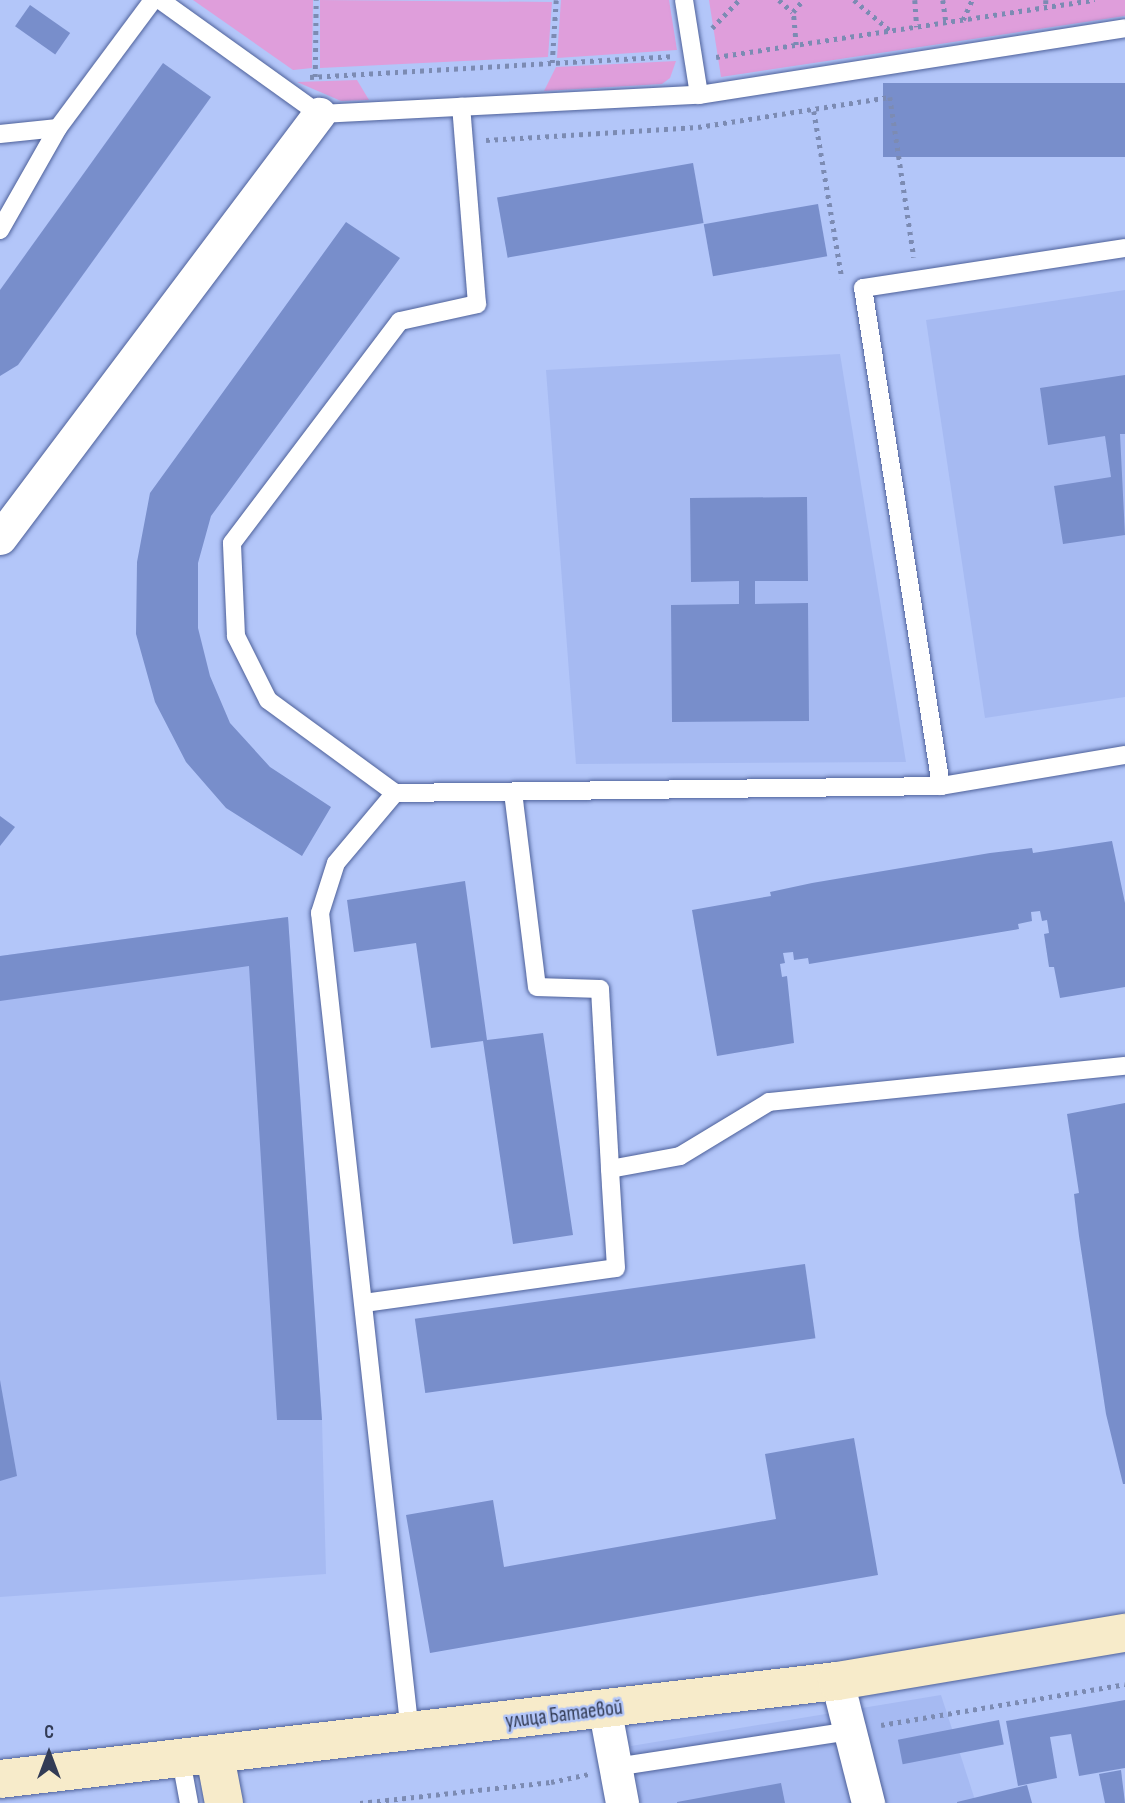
<!DOCTYPE html>
<meta charset="utf-8">
<style>
body{margin:0}
#map{position:relative;width:1125px;height:1803px;overflow:hidden;background:#b3c6f9;font-family:"Sofia Sans Condensed",sans-serif}
div>[style]{position:absolute}
.built>*{inset:0;background:#a6baf2}
.green>*{inset:0;background:#df9edb}
.building>*{inset:0;background:#788ecb;transform-origin:0 0}
.path>*{height:4.5px;margin-top:-2.25px;transform-origin:0;background:repeating-linear-gradient(90deg,#7c8bb3 0 3.5px,transparent 0 8.5px)}
.roads{filter:drop-shadow(0 0 2px #4e619a) drop-shadow(0 0 2px #4e619a)}
.lane>*{height:18px;margin:-9px;padding:0 9px;transform-origin:9px;border-radius:9px;background:#fff}
.street>*{height:33px;margin:-16.5px;padding:0 16.5px;transform-origin:16.5px;border-radius:16.5px;background:#fff}
.secondary>*{height:38px;margin:-19px;padding:0 19px;transform-origin:19px;border-radius:19px;background:#f7ebca}
span{translate:-50% -50%;white-space:nowrap;text-align:center;line-height:1.15;-webkit-text-stroke:5px #b3c6f9;paint-order:stroke}
.street-label{font-size:21px;color:#323b55}
.north{position:absolute;left:14px;top:1719px;width:70px;height:70px;-webkit-text-stroke:5px #b3c6f9;paint-order:stroke;rotate:0deg;font-size:19px;font-weight:700;line-height:28px;text-align:center;color:#323b55}
.north::after{content:'';display:block;margin:auto;width:24px;height:32px;background:#323b55;clip-path:polygon(50% 0,100% 100%,50% 72%,0 100%)}
</style>
<div id="map">
<div class="built">
<i style="clip-path:polygon(1125px 290px,1125px 697px,985px 718px,926px 320px)"></i>
<i style="clip-path:polygon(840px 354px,906px 762px,576px 764px,546px 370px)"></i>
<i style="clip-path:polygon(288px 917px,322px 1420px,326px 1574px,0 1597px,0 956px)"></i>
<i style="clip-path:polygon(941px 1695px,976px 1803px,641px 1803px,631px 1746px)"></i>
</div>
<div class="green">
<i style="clip-path:polygon(193px 0,313px 0,312px 68px,293px 70px)"></i>
<i style="clip-path:polygon(320px 0,552px 2px,548px 57px,320px 68px)"></i>
<i style="clip-path:polygon(561px 0,669px 0,677px 50px,557px 58px)"></i>
<i style="clip-path:polygon(709px 0,1125px 0,1125px 16px,721px 77px)"></i>
<i style="clip-path:polygon(676px 61px,670px 78px,662px 84px,544px 91px,556px 67px)"></i>
<i style="clip-path:polygon(357px 80px,369px 100px,341px 101px,297px 82px)"></i>
</div>
<div class="building">
<i style="left:30px;top:5px;width:49px;height:26px;rotate:35deg"></i>
<i style="clip-path:polygon(163px 63px,211px 97px,18px 365px,0 376px,0 290px)"></i>
<i style="left:1125px;top:83px;width:74px;height:242px;rotate:90deg"></i>
<i style="left:693px;top:163px;width:61px;height:199px;rotate:80deg"></i>
<i style="left:818px;top:204px;width:53px;height:116px;rotate:80deg"></i>
<i style="clip-path:polygon(346px 222px,400px 258px,211px 516px,198px 563px,198px 628px,210px 676px,230px 723px,270px 767px,331px 807px,302px 856px,226px 808px,186px 762px,155px 702px,136px 634px,137px 562px,150px 493px)"></i>
<i style="clip-path:polygon(1125px 375px,1125px 434px,1120px 434px,1125px 535px,1063px 544px,1054px 486px,1111px 477px,1105px 436px,1048px 445px,1040px 388px)"></i>
<i style="clip-path:polygon(807px 497px,808px 581px,755px 581px,755px 604px,808px 603px,809px 721px,672px 722px,671px 605px,739px 604px,739px 581px,691px 582px,690px 498px)"></i>
<i style="clip-path:polygon(0 816px,15px 827px,0 846px)"></i>
<i style="clip-path:polygon(1112px 841px,1125px 903px,1125px 987px,1060px 998px,1054px 967px,1049px 967px,1044px 934px,1049px 933px,1047px 920px,1042px 921px,1040px 911px,1031px 912px,1032px 921px,1018px 924px,1019px 929px,809px 964px,808px 958px,794px 960px,793px 952px,783px 953px,785px 963px,780px 964px,782px 977px,787px 976px,794px 1043px,717px 1056px,692px 910px,771px 896px,770px 892px,812px 883px,990px 853px,1032px 848px,1033px 853px)"></i>
<i style="clip-path:polygon(465px 881px,487px 1040px,543px 1033px,573px 1235px,513px 1244px,483px 1041px,431px 1048px,416px 943px,354px 952px,347px 900px)"></i>
<i style="clip-path:polygon(288px 917px,322px 1420px,277px 1420px,249px 966px,0 1001px,0 956px)"></i>
<i style="clip-path:polygon(1125px 1103px,1125px 1484px,1123px 1484px,1106px 1414px,1079px 1236px,1074px 1194px,1079px 1193px,1067px 1114px)"></i>
<i style="left:805px;top:1264px;width:75px;height:394px;rotate:82deg"></i>
<i style="clip-path:polygon(0 1380px,17px 1476px,0 1481px)"></i>
<i style="clip-path:polygon(854px 1438px,878px 1575px,430px 1653px,406px 1515px,493px 1500px,504px 1567px,776px 1519px,765px 1454px)"></i>
<i style="clip-path:polygon(1125px 1700px,1125px 1768px,1079px 1776px,1071px 1734px,1050px 1737px,1057px 1778px,1018px 1786px,1006px 1721px)"></i>
<i style="left:999px;top:1720px;width:25px;height:103px;rotate:79deg"></i>
<i style="clip-path:polygon(1121px 1770px,1125px 1803px,1105px 1803px,1099px 1774px)"></i>
<i style="clip-path:polygon(781px 1783px,785px 1803px,677px 1803px,677px 1802px)"></i>
<i style="clip-path:polygon(1027px 1785px,1032px 1803px,957px 1803px,957px 1802px)"></i>
</div>
<div class="path">
<i style="left:779px;top:0;width:18px;rotate:41deg"></i>
<i style="left:854px;top:0;width:48px;rotate:40deg"></i>
<i style="left:915px;top:0;width:27px;rotate:86deg"></i>
<i style="left:943px;top:0;width:22px;rotate:82deg"></i>
<i style="left:1046px;top:0;width:8px;rotate:90deg"></i>
<i style="left:963px;top:20px;width:22px;rotate:-66deg"></i>
<i style="left:712px;top:28px;width:39px;rotate:-46deg"></i>
<i style="left:796px;top:45px;width:33px;rotate:-95deg"></i>
<i style="left:793px;top:12px;width:16px;rotate:-50deg"></i>
<i style="left:716px;top:57px;width:383px;rotate:-8.6deg"></i>
<i style="left:552px;top:63px;width:63px;rotate:-86.4deg"></i>
<i style="left:310px;top:77px;width:362px;rotate:-3.3deg"></i>
<i style="left:315px;top:77px;width:77px;rotate:-89.3deg"></i>
<i style="left:814px;top:111px;width:170px;rotate:80.5deg"></i>
<i style="left:486px;top:140px;width:212px;rotate:-3.5deg"></i>
<i style="left:698px;top:127px;width:194px;rotate:-8.9deg"></i>
<i style="left:890px;top:97px;width:162px;rotate:81.5deg"></i>
<i style="left:881px;top:1725px;width:247px;rotate:-9.5deg"></i>
<i style="left:360px;top:1803px;width:192px;rotate:-6.3deg"></i>
<i style="left:551px;top:1782px;width:38px;rotate:-12deg"></i>
</div>
<div class="roads">
<div class="lane">
<i style="left:160px;top:0;width:196px;rotate:35.6deg"></i>
<i style="left:319px;top:114px;width:380px;rotate:-2.9deg"></i>
<i style="left:699px;top:95px;width:431px;rotate:-8.9deg"></i>
<i style="left:684px;top:0;width:96px;rotate:81deg"></i>
<i style="left:0;top:134px;width:58px;rotate:-5.9deg"></i>
<i style="left:0;top:230px;width:117px;rotate:-60.4deg"></i>
<i style="left:58px;top:128px;width:159px;rotate:-53.4deg"></i>
<i style="left:941px;top:786px;width:504px;rotate:-98.9deg"></i>
<i style="left:863px;top:288px;width:265px;rotate:-8.7deg"></i>
<i style="left:513px;top:792px;width:196px;rotate:83deg"></i>
<i style="left:537px;top:987px;width:63px;rotate:1.8deg"></i>
<i style="left:600px;top:989px;width:180px;rotate:86.8deg"></i>
<i style="left:610px;top:1169px;width:71px;rotate:-10.5deg"></i>
<i style="left:680px;top:1156px;width:104px;rotate:-31.2deg"></i>
<i style="left:769px;top:1102px;width:358px;rotate:-5.8deg"></i>
<i style="left:395px;top:793px;width:157px;rotate:-143.8deg"></i>
<i style="left:268px;top:700px;width:72px;rotate:-116.6deg"></i>
<i style="left:236px;top:636px;width:93px;rotate:-92.5deg"></i>
<i style="left:232px;top:543px;width:278px;rotate:-52.9deg"></i>
<i style="left:400px;top:321px;width:79px;rotate:-12.4deg"></i>
<i style="left:477px;top:304px;width:198px;rotate:-94.6deg"></i>
<i style="left:364px;top:1303px;width:254px;rotate:-7.9deg"></i>
<i style="left:616px;top:1268px;width:99px;rotate:-93.5deg"></i>
<i style="left:410px;top:1733px;width:825px;rotate:-96.26deg"></i>
<i style="left:320px;top:913px;width:52px;rotate:-72.3deg"></i>
<i style="left:336px;top:863px;width:92px;rotate:-49.9deg"></i>
<i style="left:395px;top:793px;width:546px;rotate:-0.73deg"></i>
<i style="left:941px;top:786px;width:187px;rotate:-9.6deg"></i>
<i style="left:181px;top:1760px;width:44px;rotate:79.5deg"></i>
<i style="left:615px;top:1767px;width:238px;rotate:-8.7deg"></i>
</div>
<div class="street">
<i style="left:0;top:538px;width:531px;rotate:-53.04deg"></i>
<i style="left:837px;top:1681px;width:126px;rotate:75.7deg"></i>
<i style="left:605px;top:1711px;width:94px;rotate:79.5deg"></i>
</div>
<div class="secondary">
<i style="left:215px;top:1756px;width:48px;rotate:79.2deg"></i>
<i style="left:0;top:1779px;width:843px;rotate:-6.68deg"></i>
<i style="left:837px;top:1681px;width:292px;rotate:-9.5deg"></i>
</div>
</div>
<div class="street-label">
<span style="left:564px;top:1715px;rotate:-7deg">улица Батаевой</span>
</div>
<div class="north">С</div>
</div>
